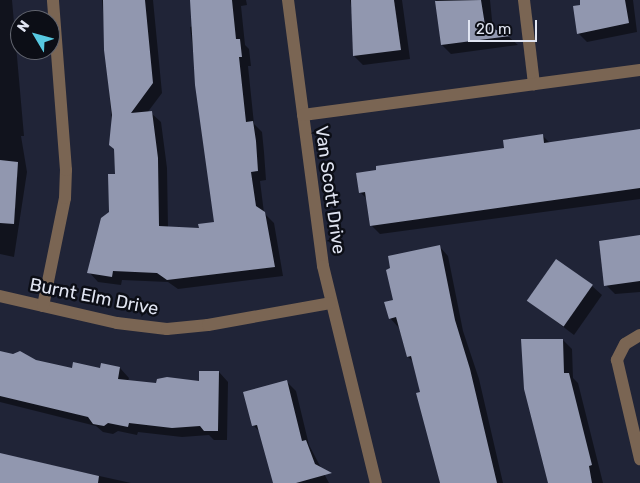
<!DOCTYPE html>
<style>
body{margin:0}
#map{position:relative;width:640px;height:483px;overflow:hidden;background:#202437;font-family:Rubik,sans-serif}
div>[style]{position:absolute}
.shadow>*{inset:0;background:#0007}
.building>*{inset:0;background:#9197af;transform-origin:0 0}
.minor>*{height:12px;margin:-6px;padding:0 6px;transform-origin:6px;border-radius:6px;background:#7a6553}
span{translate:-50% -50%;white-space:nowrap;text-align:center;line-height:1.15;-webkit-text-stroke:5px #0c0e16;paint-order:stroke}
.street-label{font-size:18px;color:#e1e5f2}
.north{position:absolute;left:10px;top:10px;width:50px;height:50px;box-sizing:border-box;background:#0c0e16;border:1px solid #61646e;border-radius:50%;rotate:307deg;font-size:14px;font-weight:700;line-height:20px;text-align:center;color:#e1e5f2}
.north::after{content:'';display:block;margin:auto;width:18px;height:22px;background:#57c9e1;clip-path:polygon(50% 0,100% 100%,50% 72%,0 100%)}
.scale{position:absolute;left:468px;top:20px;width:69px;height:22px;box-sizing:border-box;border:2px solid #e1e5f2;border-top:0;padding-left:6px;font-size:15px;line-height:18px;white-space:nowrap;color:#e1e5f2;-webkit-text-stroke:4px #0c0e16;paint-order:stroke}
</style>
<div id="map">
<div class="shadow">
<i style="clip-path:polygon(0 0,12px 0,24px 136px,21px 136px,27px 172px,14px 257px,0 254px)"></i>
<i style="clip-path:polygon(102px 0,153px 0,162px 93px,147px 113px,151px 113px,161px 122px,167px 168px,168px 228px,200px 230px,215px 223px,190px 27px,194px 26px,191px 0,246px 0,247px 5px,241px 6px,245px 45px,249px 49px,251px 66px,248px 66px,254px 124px,262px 132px,264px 152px,266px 180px,260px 181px,264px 213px,274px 223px,283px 276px,178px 289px,168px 282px,122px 280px,121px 285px,98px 282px,89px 272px,110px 212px,116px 175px)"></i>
<i style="clip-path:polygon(350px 0,402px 0,410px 59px,363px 65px,354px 56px,355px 31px)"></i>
<i style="clip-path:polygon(436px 0,490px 0,493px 30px,509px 37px,518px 45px,451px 54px,442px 45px)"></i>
<i style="clip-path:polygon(581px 0,633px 0,637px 32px,587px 42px,578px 33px)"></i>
<i style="clip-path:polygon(640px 130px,640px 199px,380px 234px,371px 225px,367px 199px,360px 192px,543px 136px,550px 143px)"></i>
<i style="clip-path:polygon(640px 237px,640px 292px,615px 294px,606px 285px)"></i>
<i style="clip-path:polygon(439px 246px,448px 256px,463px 331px,479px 379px,503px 483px,440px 483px,414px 362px,408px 357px,399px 328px,390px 318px,394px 301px)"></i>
<i style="clip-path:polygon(592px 286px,602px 295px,574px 335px,529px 301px)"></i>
<i style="clip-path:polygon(563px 340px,572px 349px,573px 378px,578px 383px,603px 483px,550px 483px)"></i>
<i style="clip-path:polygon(0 352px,73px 370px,101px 370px,102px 365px,120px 368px,129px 378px,128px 381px,157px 384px,200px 382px,219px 372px,228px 382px,227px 440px,214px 440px,209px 435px,182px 437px,138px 432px,137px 435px,118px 431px,113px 434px,103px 432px,96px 426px,0 402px)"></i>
<i style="clip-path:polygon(287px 382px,296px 391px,309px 445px,329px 483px,274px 483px,260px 432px,253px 425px)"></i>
<i style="clip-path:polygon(0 454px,131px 483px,0 483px)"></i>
</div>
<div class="building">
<i style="clip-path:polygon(103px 0,145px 0,153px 83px,131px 113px,152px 111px,158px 158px,159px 226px,199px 228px,198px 224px,214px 222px,195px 85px,190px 0,232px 0,236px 39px,240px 39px,242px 57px,239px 57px,246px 122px,253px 121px,256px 141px,258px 171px,251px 172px,256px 206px,265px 212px,275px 267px,167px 280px,157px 273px,113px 271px,112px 277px,87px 273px,101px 218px,109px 212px,108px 174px,115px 174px,114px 149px,109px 145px,112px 115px,104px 50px)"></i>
<i style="clip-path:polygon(351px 0,394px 0,401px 50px,353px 56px)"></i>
<i style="clip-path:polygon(481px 0,485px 25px,510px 36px,441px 45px,435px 1px)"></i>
<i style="clip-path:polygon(580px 0,625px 0,629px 23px,577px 34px,573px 6px,580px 5px)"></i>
<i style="clip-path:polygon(640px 129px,640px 188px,370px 226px,365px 192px,359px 193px,356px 173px,376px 170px,376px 166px,504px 148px,503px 140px,543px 134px,544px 143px)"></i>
<i style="clip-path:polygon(0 160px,18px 162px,14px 224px,0 223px)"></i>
<i style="clip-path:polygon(640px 235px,640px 281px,604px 286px,599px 241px)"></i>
<i style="clip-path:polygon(440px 245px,455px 320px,470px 369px,497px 483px,440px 483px,416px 393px,420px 392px,411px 356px,407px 357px,396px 317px,389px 319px,384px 302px,393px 300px,386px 270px,390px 268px,388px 256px)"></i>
<i style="left:556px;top:259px;width:45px;height:51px;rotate:35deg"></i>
<i style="clip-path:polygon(521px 339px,563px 339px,564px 373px,569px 373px,592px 465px,589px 466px,592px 483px,548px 483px,524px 389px)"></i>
<i style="clip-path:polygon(0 351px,13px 354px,20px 351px,36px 360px,72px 368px,73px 362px,100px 368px,101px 363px,120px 367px,118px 379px,156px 383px,157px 379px,167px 377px,199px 381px,199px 371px,219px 371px,218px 431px,204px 431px,200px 426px,172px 428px,129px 423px,128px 427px,108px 423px,104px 426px,93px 424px,88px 417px,0 396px)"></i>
<i style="clip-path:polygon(287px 380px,302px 441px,306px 440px,315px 464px,332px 473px,296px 483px,273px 483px,257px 425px,252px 426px,243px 392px)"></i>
<i style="clip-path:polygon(0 453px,99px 476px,98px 483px,0 483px)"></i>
</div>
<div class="minor">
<i style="left:288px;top:0;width:268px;rotate:82.5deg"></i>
<i style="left:323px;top:266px;width:223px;rotate:76.3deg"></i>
<i style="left:524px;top:0;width:85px;rotate:83.2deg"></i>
<i style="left:303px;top:115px;width:340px;rotate:-7.6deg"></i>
<i style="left:0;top:296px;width:120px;rotate:13deg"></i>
<i style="left:117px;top:323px;width:50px;rotate:6.8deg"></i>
<i style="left:167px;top:329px;width:41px;rotate:-5.6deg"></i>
<i style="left:208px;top:325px;width:124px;rotate:-10.2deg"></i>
<i style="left:43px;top:306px;width:110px;rotate:-78.5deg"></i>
<i style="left:65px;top:198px;width:28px;rotate:-88deg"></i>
<i style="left:66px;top:170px;width:170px;rotate:-94.4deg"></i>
<i style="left:640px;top:335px;width:17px;rotate:149deg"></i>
<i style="left:625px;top:344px;width:18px;rotate:117deg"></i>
<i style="left:617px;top:360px;width:102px;rotate:76.9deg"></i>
</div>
<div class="street-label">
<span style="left:330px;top:190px;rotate:82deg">Van Scott Drive</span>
<span style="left:94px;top:297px;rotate:11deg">Burnt Elm Drive</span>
</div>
<div class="north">N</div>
<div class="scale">20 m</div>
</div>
